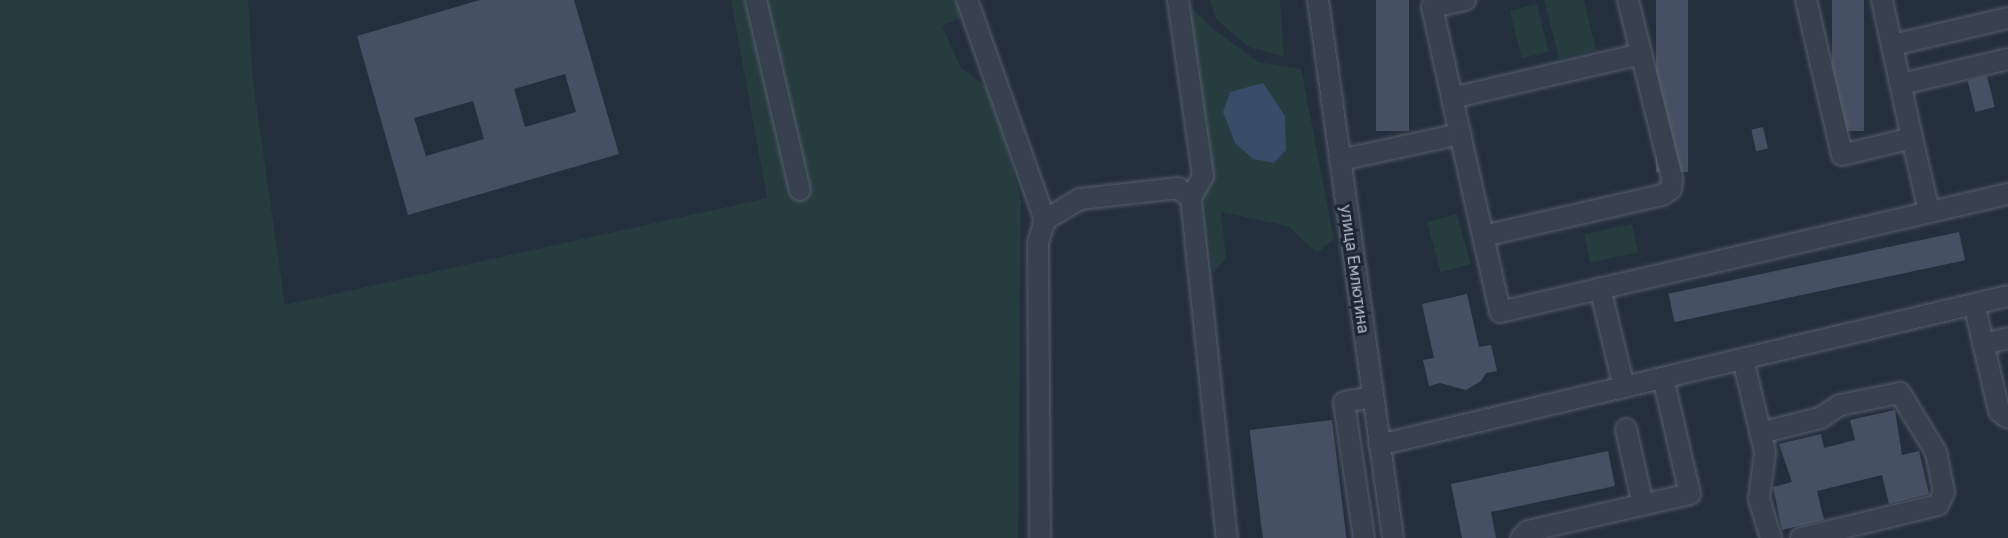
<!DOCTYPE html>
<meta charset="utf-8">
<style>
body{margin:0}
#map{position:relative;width:2008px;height:538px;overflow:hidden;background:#242f3e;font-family:"Golos Text",sans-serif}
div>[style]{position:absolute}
.green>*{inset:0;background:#263c3f;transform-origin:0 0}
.water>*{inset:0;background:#394c67}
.building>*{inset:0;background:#455162;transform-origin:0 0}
.roads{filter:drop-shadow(0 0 2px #565f6c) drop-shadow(0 0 2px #565f6c)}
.minor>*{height:20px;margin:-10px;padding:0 10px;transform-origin:10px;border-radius:10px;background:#38414e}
span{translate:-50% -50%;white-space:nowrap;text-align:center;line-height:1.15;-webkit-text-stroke:6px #1d2633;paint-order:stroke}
.street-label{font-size:16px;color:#b4bcc9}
</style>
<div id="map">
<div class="green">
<i style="clip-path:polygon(0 0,248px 0,253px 82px,285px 305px,767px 198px,731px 0,958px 0,964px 16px,942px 26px,961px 68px,992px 91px,1021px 200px,1018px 538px,0 538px)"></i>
<i style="clip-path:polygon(1210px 0,1280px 0,1284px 57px,1249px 47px,1216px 19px)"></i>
<i style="clip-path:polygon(1544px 0,1584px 0,1596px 50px,1559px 59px)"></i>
<i style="clip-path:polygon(1185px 1px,1213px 29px,1259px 62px,1301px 69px,1334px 239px,1317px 253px,1288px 226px,1221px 212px,1226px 258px,1213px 273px)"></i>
<i style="left:1537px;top:4px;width:49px;height:28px;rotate:76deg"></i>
<i style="left:1457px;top:214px;width:52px;height:31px;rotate:75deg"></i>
<i style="left:1632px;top:224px;width:29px;height:49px;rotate:78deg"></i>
</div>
<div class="water">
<i style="clip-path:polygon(1263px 83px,1285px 116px,1286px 150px,1274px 163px,1253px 159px,1235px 143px,1223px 112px,1230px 92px)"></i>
</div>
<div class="building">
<i style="clip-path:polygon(evenodd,480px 0,574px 0,619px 154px,408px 215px,357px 36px,480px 0,565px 74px,576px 112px,525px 127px,514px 89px,565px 74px,480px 0,473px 101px,484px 139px,426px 156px,414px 118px,473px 101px)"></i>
<i style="left:1376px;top:0;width:33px;height:131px"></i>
<i style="left:1656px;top:0;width:32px;height:172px"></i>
<i style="left:1832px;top:0;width:32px;height:131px"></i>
<i style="left:1987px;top:76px;width:32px;height:20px;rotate:76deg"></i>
<i style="left:1763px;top:127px;width:22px;height:12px;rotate:77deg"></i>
<i style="left:1959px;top:232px;width:29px;height:297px;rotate:78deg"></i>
<i style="clip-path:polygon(1467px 294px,1479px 347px,1491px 345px,1497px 371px,1486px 373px,1481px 381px,1466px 390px,1440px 383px,1429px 386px,1423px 360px,1434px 358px,1422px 304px)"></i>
<i style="clip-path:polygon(1895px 410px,1902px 455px,1919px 451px,1929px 494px,1889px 504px,1882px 475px,1817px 491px,1824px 520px,1782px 530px,1773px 487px,1792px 482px,1779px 444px,1821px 434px,1824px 448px,1855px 440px,1850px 420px)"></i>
<i style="left:1332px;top:420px;width:119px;height:83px;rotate:83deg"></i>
<i style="clip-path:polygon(1608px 451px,1615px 486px,1491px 512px,1496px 538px,1462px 538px,1451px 484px)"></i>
</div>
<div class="roads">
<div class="minor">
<i style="left:756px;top:0;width:195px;rotate:77deg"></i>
<i style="left:967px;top:0;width:233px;rotate:70.5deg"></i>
<i style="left:1045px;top:220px;width:24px;rotate:107deg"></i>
<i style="left:1038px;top:243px;width:295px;rotate:89.6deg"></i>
<i style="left:1178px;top:0;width:178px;rotate:81.9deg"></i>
<i style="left:1203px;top:176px;width:25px;rotate:119deg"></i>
<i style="left:1191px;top:198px;width:342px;rotate:84deg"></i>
<i style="left:1318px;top:0;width:543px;rotate:82.06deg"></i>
<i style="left:1806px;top:0;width:159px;rotate:76.9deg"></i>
<i style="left:1842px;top:155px;width:72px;rotate:-13.7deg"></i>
<i style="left:1912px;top:138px;width:141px;rotate:-102.3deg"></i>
<i style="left:1893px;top:45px;width:118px;rotate:-13.2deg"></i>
<i style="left:1902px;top:84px;width:109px;rotate:-13.3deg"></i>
<i style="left:1452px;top:98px;width:194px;rotate:-13.1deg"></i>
<i style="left:1460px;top:134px;width:130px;rotate:-102.4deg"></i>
<i style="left:1432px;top:7px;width:34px;rotate:-12deg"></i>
<i style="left:1912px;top:138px;width:75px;rotate:76.9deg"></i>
<i style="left:1340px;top:160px;width:123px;rotate:-12.2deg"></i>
<i style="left:1460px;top:134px;width:182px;rotate:77.3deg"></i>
<i style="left:1500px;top:312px;width:522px;rotate:-13.08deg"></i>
<i style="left:1045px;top:220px;width:41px;rotate:-31deg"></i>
<i style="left:1080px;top:199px;width:99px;rotate:-6.4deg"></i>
<i style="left:1178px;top:188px;width:16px;rotate:38deg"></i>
<i style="left:1483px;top:236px;width:184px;rotate:-12.9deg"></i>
<i style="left:1662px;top:195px;width:11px;rotate:-34deg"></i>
<i style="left:1671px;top:189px;width:11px;rotate:-85deg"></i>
<i style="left:1672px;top:178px;width:183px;rotate:-103.9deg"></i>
<i style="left:1600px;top:288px;width:102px;rotate:76.4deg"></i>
<i style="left:1974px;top:304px;width:110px;rotate:76.8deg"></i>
<i style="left:1999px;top:411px;width:11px;rotate:38deg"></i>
<i style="left:1983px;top:344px;width:26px;rotate:-13deg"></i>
<i style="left:1743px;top:359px;width:96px;rotate:76.7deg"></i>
<i style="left:1765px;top:452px;width:47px;rotate:97.3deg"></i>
<i style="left:1759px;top:499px;width:41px;rotate:72.9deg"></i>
<i style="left:1626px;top:429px;width:78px;rotate:77.4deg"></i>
<i style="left:1760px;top:433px;width:62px;rotate:-14deg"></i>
<i style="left:1820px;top:418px;width:24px;rotate:-33deg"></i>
<i style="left:1840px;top:405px;width:61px;rotate:-11.3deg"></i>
<i style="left:1900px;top:393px;width:69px;rotate:58.6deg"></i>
<i style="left:1936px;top:452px;width:41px;rotate:78.7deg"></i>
<i style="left:1944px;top:492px;width:14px;rotate:115deg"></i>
<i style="left:1938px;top:505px;width:141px;rotate:166.5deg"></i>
<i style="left:1379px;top:445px;width:646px;rotate:-13.33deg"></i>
<i style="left:1364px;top:538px;width:137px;rotate:-98.4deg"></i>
<i style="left:1344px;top:402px;width:28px;rotate:-10deg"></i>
<i style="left:1521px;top:538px;width:10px;rotate:-45deg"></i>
<i style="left:1528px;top:531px;width:166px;rotate:-12.9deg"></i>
<i style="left:1690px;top:494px;width:119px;rotate:-103.1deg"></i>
</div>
</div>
<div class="street-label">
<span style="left:1355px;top:269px;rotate:82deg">улица Емлютина</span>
</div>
</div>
